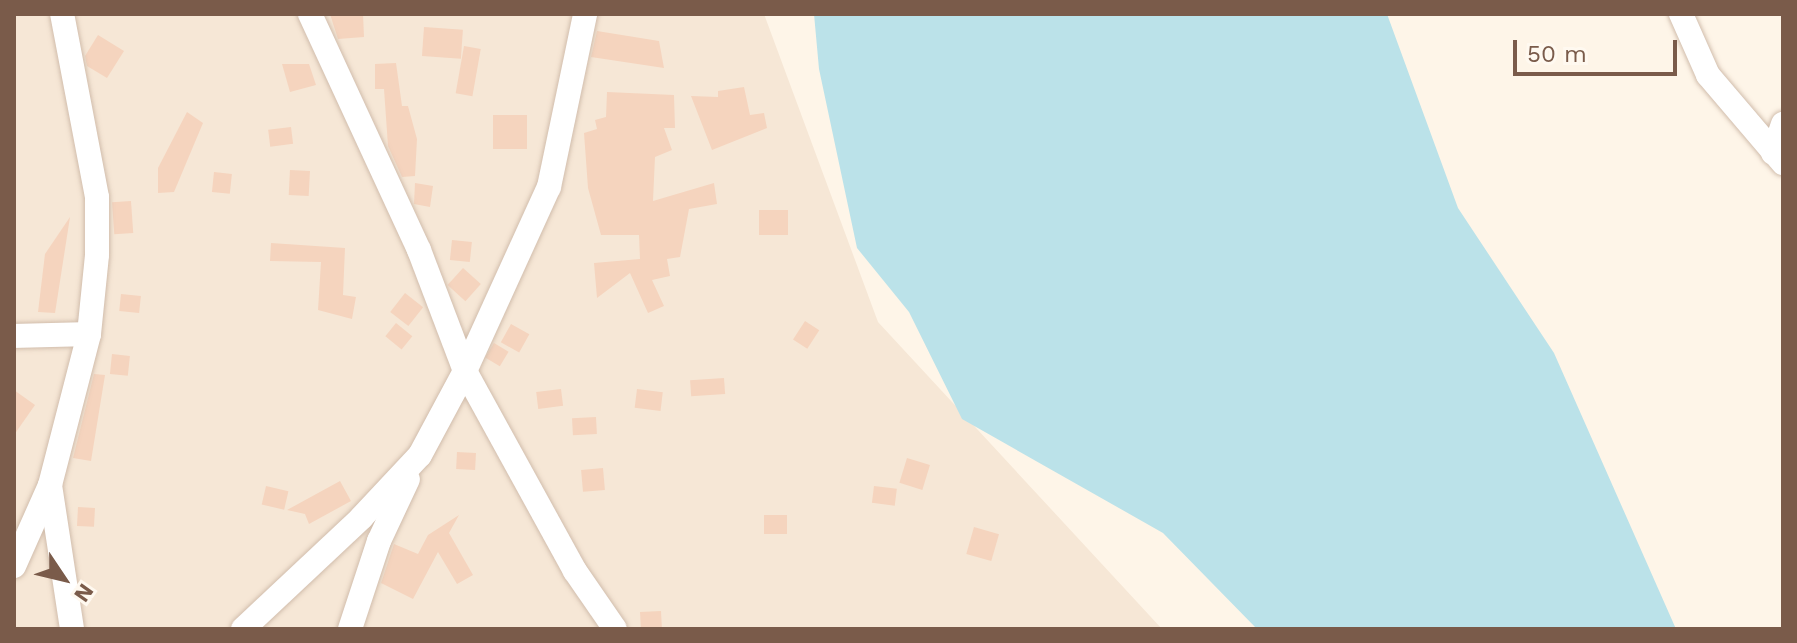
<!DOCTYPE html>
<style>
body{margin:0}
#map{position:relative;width:1797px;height:643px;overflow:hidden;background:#fef5e8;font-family:"Work Sans",sans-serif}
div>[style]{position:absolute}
.residential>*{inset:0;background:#f6e7d6}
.water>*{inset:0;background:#bbe2e9}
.building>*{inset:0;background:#f5d4be;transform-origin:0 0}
.roads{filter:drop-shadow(0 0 2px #d1bdac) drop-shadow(0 0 2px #d1bdac)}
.street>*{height:24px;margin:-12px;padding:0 12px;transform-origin:12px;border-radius:12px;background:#fff}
span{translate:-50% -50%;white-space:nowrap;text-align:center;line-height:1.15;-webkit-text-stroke:6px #fff9f0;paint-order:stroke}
.frame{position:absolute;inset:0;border:16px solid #7a5b4a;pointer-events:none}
.north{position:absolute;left:24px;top:539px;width:80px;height:80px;-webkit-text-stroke:6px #fff9f0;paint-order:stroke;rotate:125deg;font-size:22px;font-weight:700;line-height:32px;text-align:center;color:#7a5b4a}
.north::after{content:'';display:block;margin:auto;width:28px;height:36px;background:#7a5b4a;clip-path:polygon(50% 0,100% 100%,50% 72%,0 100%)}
.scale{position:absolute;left:1513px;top:40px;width:164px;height:36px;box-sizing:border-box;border:4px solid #7a5b4a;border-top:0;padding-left:10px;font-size:24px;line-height:28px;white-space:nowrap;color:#7a5b4a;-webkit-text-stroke:6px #fff9f0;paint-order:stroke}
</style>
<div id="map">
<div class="residential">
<i style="clip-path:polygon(14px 14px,764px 14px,878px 322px,1162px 629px,14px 629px)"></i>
</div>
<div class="water">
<i style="clip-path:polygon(814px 14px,1387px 14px,1458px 208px,1554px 353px,1676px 629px,1257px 629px,1163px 533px,962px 419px,909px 312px,857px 248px,819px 69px)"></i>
</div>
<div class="building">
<i style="clip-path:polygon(330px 14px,363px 14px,364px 37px,338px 39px)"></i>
<i style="left:424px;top:27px;width:39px;height:29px;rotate:4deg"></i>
<i style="clip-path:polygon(597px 31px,659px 41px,664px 68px,591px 57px)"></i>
<i style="clip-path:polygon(98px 35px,124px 51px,107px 78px,87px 66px,85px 56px)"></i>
<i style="left:464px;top:46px;width:17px;height:48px;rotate:10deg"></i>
<i style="clip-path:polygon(396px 63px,402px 106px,408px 106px,417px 139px,415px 176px,402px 177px,388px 146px,384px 89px,375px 89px,375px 64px)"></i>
<i style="clip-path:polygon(282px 64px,309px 64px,316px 85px,290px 92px)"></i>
<i style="clip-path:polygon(744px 87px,750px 115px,764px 113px,767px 128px,712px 150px,691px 96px,718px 97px,718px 91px)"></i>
<i style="clip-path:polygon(607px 92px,674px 95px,675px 128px,664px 128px,672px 150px,655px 157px,653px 201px,714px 183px,717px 204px,689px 209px,680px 257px,667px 259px,670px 276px,652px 280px,664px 306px,648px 313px,630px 273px,597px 298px,594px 263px,640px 259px,639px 235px,601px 235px,588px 188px,584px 133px,597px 129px,595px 120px,606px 117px)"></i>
<i style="clip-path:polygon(187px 112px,203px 123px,174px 192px,158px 193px,158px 168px)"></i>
<i style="left:493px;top:115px;width:34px;height:34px"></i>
<i style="left:291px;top:127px;width:17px;height:23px;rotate:83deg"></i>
<i style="left:290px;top:170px;width:20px;height:25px;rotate:3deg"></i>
<i style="left:214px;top:172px;width:18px;height:20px;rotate:6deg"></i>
<i style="clip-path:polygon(415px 183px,433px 186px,430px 207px,414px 204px)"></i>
<i style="left:131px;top:201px;width:32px;height:19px;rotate:86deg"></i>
<i style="left:788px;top:210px;width:25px;height:29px;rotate:90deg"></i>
<i style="clip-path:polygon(70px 217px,55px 313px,38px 312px,45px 254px)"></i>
<i style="left:452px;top:240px;width:20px;height:20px;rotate:6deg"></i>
<i style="clip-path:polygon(271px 243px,345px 248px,343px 295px,356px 297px,352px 319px,318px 310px,321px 262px,270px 261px)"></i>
<i style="left:463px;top:268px;width:24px;height:23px;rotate:42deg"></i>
<i style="left:405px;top:293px;width:23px;height:24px;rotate:38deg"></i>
<i style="left:121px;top:294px;width:20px;height:17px;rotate:6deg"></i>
<i style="left:805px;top:321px;width:17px;height:22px;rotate:33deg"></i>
<i style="left:396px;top:323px;width:21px;height:17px;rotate:39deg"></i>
<i style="left:511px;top:324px;width:21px;height:21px;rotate:29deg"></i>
<i style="left:494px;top:343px;width:17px;height:17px;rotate:31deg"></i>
<i style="left:112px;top:354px;width:18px;height:20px;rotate:6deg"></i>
<i style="clip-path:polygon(94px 374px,105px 375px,91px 461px,73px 458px)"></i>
<i style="left:724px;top:378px;width:16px;height:34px;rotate:86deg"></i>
<i style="left:561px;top:389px;width:17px;height:25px;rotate:83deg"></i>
<i style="left:637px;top:389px;width:26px;height:19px;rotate:7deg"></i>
<i style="clip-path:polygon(14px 390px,35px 405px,14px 435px)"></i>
<i style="left:596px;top:417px;width:17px;height:24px;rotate:87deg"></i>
<i style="left:457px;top:452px;width:19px;height:17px;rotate:3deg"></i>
<i style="left:907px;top:458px;width:24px;height:26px;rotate:17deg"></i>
<i style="left:603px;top:468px;width:22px;height:22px;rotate:85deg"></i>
<i style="clip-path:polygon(340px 481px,351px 501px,309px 524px,305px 514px,287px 510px)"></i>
<i style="left:266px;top:486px;width:23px;height:19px;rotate:13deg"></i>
<i style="left:874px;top:486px;width:23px;height:17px;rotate:7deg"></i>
<i style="left:78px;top:507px;width:17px;height:19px;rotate:3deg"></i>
<i style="clip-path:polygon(459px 515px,449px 533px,473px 575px,457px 584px,438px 552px,413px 599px,381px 583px,394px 544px,418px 554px,428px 535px)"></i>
<i style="left:764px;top:515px;width:23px;height:19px"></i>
<i style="left:974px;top:527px;width:26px;height:28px;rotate:16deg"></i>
<i style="left:661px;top:611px;width:18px;height:21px;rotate:87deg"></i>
</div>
<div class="roads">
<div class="street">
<i style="left:310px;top:14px;width:260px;rotate:65.2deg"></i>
<i style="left:419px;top:250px;width:129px;rotate:69.2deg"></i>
<i style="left:465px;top:371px;width:228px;rotate:61.2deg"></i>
<i style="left:575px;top:571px;width:70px;rotate:55.4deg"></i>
<i style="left:1681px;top:14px;width:67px;rotate:66.1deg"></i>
<i style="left:1708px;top:75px;width:116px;rotate:49.6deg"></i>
<i style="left:1773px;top:153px;width:31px;rotate:-71deg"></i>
<i style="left:14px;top:336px;width:75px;rotate:-1.5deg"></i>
<i style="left:50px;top:485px;width:146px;rotate:81.3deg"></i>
<i style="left:14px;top:566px;width:89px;rotate:-66deg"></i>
<i style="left:50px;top:485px;width:156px;rotate:-75.5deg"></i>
<i style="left:89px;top:334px;width:79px;rotate:-84.2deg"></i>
<i style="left:97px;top:255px;width:58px;rotate:-90deg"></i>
<i style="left:97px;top:197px;width:186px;rotate:-100.8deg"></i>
<i style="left:243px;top:629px;width:162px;rotate:-43.2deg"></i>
<i style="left:361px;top:518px;width:86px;rotate:-46.9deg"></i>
<i style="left:420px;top:455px;width:95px;rotate:-61.8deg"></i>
<i style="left:465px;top:371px;width:202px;rotate:-65.5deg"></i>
<i style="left:549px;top:187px;width:177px;rotate:-78.2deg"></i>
<i style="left:350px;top:629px;width:93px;rotate:-71.8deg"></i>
<i style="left:379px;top:541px;width:68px;rotate:-64.9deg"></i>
</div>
</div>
<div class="frame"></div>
<div class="north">N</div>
<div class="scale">50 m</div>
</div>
